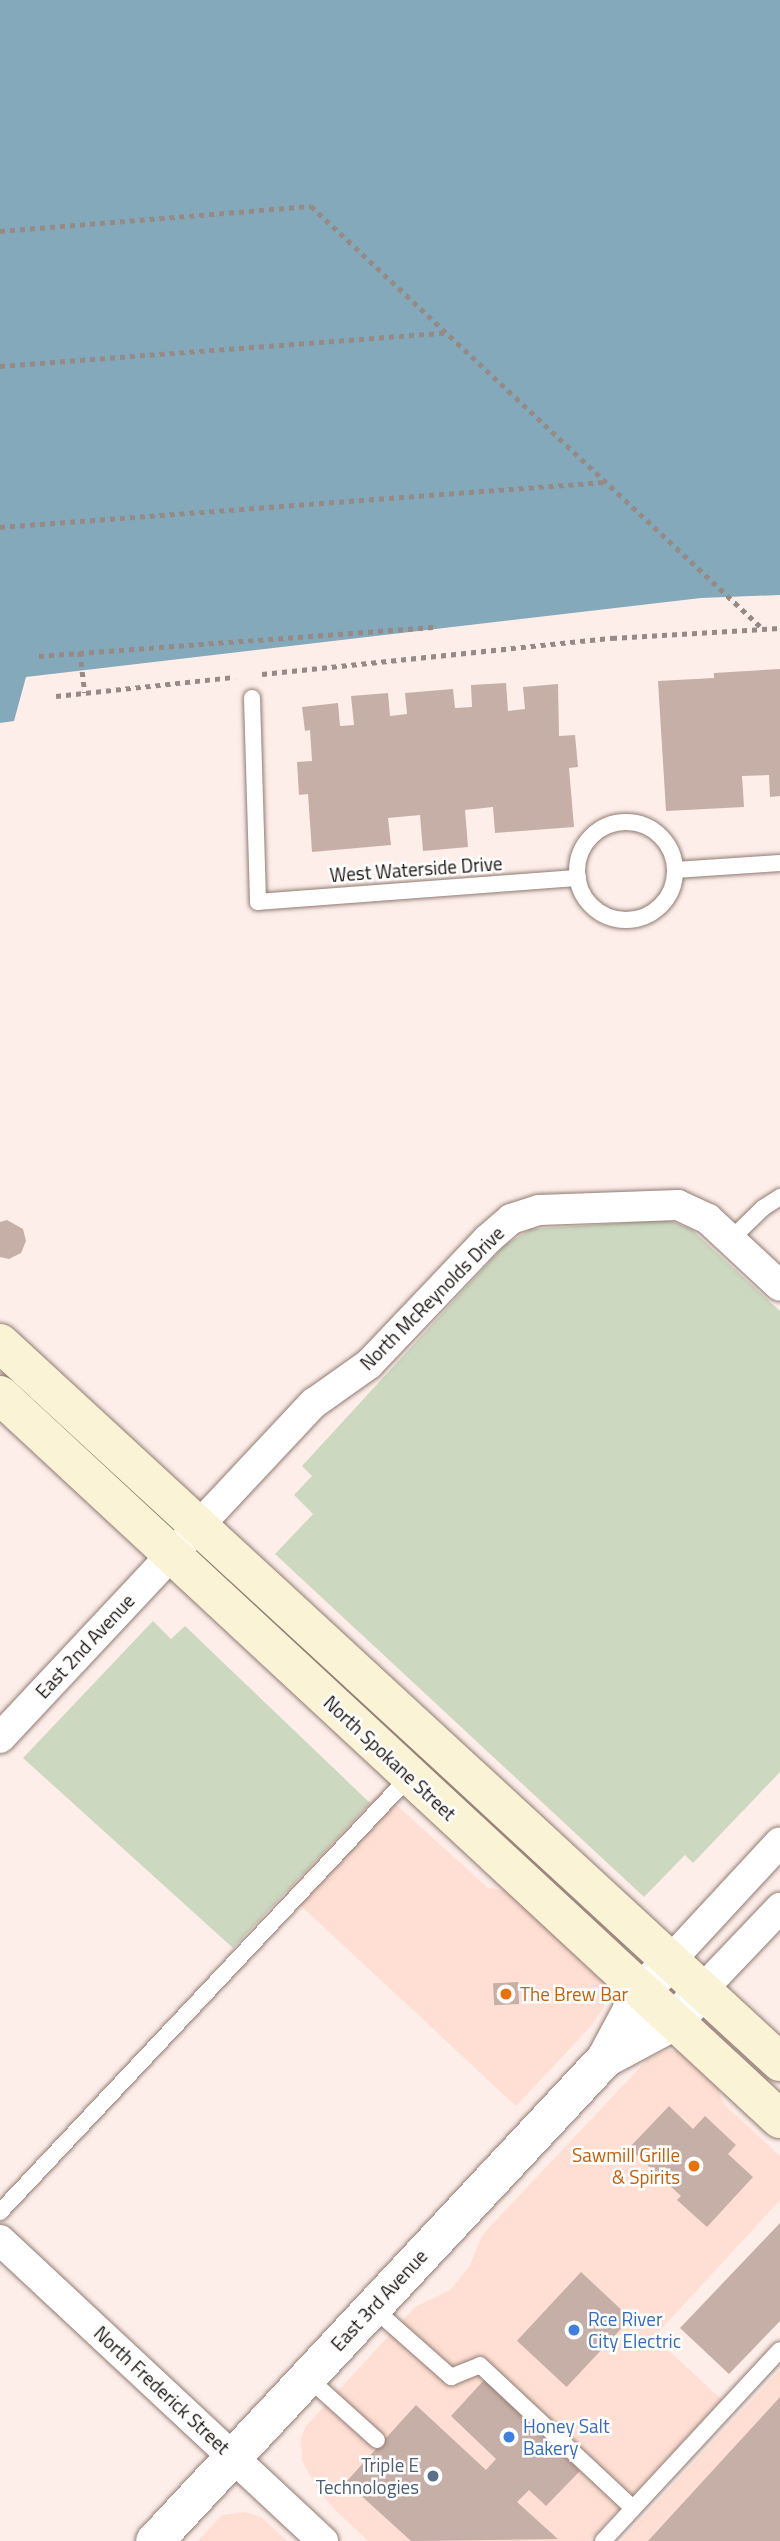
<!DOCTYPE html>
<style>
body{margin:0}
#map{position:relative;width:780px;height:2541px;overflow:hidden;background:#fdeee9;font-family:"Titillium Web",sans-serif}
div>[style]{position:absolute}
.built>*{inset:0;background:#ffdfd3}
.green>*{inset:0;background:#ccd8c0}
.water>*{inset:0;background:#83a9bb}
.building>*{inset:0;background:#c6afa7;transform-origin:0 0}
.path>*{height:4.5px;margin-top:-2.25px;transform-origin:0;background:repeating-linear-gradient(90deg,#958a85 0 5px,transparent 0 10px)}
.roads{filter:drop-shadow(0 0 2px #907b73) drop-shadow(0 0 2px #907b73)}
.service>*{height:16px;margin:-8px;padding:0 8px;transform-origin:8px;border-radius:8px;background:#fff}
.service>.ring{margin:-8px;padding:0;box-sizing:content-box;background:none;border:16px solid #fff;border-radius:50%}
.minor>*{height:30px;margin:-15px;padding:0 15px;transform-origin:15px;border-radius:15px;background:#fff}
.tertiary>*{height:37px;margin:-18.5px;padding:0 18.5px;transform-origin:18.5px;border-radius:18.5px;background:#fff}
.secondary>*{height:38px;margin:-19px;padding:0 19px;transform-origin:19px;border-radius:19px;background:#fbf3d5}
.dots>*{width:19px;height:19px;translate:-50% -50%;box-sizing:border-box;border:4px solid #fff;border-radius:50%}
span{translate:-50% -50%;white-space:nowrap;text-align:center;line-height:1.15;-webkit-text-stroke:5px #fff;paint-order:stroke}
.street-label{font-size:19px;color:#18110e}
.food-label{font-size:19px;color:#c56008}
.left{translate:0 -50%;text-align:left}
.right{translate:-100% -50%;text-align:right}
.shop-label{font-size:19px;color:#366cbe}
.service-label{font-size:19px;color:#4e5e75}
</style>
<div id="map">
<div class="built">
<i style="clip-path:polygon(381px 1791px,488px 1888px,516px 1892px,608px 1982px,604px 2007px,592px 2025px,516px 2106px,285px 1891px)"></i>
<i style="clip-path:polygon(668px 2050px,689px 2052px,711px 2072px,724px 2104px,780px 2156px,780px 2200px,654px 2337px,722px 2400px,589px 2541px,368px 2541px,334px 2509px,318px 2490px,302px 2461px,301px 2438px,306px 2426px,415px 2307px,450px 2290px,469px 2267px,483px 2234px,647px 2060px)"></i>
<i style="clip-path:polygon(780px 2370px,780px 2541px,621px 2541px)"></i>
<i style="clip-path:polygon(245px 2512px,261px 2517px,287px 2541px,198px 2541px,222px 2515px)"></i>
</div>
<div class="green">
<i style="clip-path:polygon(668px 1220px,691px 1229px,780px 1311px,780px 1772px,693px 1863px,685px 1855px,644px 1897px,275px 1554px,313px 1514px,294px 1495px,312px 1476px,302px 1466px,505px 1245px,531px 1229px)"></i>
<i style="clip-path:polygon(153px 1621px,171px 1639px,185px 1626px,370px 1803px,233px 1948px,23px 1758px)"></i>
</div>
<div class="water">
<i style="clip-path:polygon(0 0,780px 0,780px 595px,701px 598px,26px 677px,14px 721px,0 723px)"></i>
</div>
<div class="building">
<i style="clip-path:polygon(780px 669px,780px 796px,770px 797px,769px 775px,742px 776px,744px 807px,666px 811px,658px 681px,714px 678px,714px 673px)"></i>
<i style="clip-path:polygon(506px 683px,508px 711px,525px 709px,523px 687px,558px 684px,559px 736px,575px 735px,578px 767px,569px 768px,574px 827px,495px 833px,493px 807px,465px 810px,468px 847px,423px 851px,420px 815px,388px 818px,391px 845px,312px 852px,308px 794px,299px 795px,297px 762px,312px 761px,310px 730px,305px 731px,302px 707px,338px 703px,340px 726px,354px 725px,351px 696px,388px 693px,390px 716px,407px 714px,405px 693px,453px 689px,455px 708px,472px 707px,471px 685px)"></i>
<i style="clip-path:polygon(7px 1220px,23px 1229px,26px 1241px,21px 1253px,9px 1259px,0 1257px,0 1222px)"></i>
<i style="left:518px;top:1982px;width:22px;height:25px;rotate:87deg"></i>
<i style="clip-path:polygon(669px 2106px,693px 2129px,705px 2116px,736px 2145px,728px 2154px,753px 2177px,707px 2227px,677px 2200px,681px 2196px,629px 2148px)"></i>
<i style="clip-path:polygon(780px 2223px,780px 2321px,729px 2374px,680px 2328px)"></i>
<i style="left:581px;top:2272px;width:68px;height:94px;rotate:43deg"></i>
<i style="clip-path:polygon(484px 2380px,580px 2471px,546px 2506px,529px 2490px,517px 2502px,558px 2539px,411px 2541px,346px 2482px,416px 2405px,486px 2470px,496px 2459px,451px 2416px)"></i>
<i style="clip-path:polygon(780px 2397px,780px 2541px,648px 2541px)"></i>
</div>
<div class="path">
<i style="left:0;top:231px;width:312px;rotate:-4.6deg"></i>
<i style="left:311px;top:206px;width:619px;rotate:43.1deg"></i>
<i style="left:0;top:366px;width:448px;rotate:-4.3deg"></i>
<i style="left:0;top:527px;width:607px;rotate:-4.25deg"></i>
<i style="left:80px;top:652px;width:41px;rotate:83deg"></i>
<i style="left:39px;top:656px;width:395px;rotate:-4.2deg"></i>
<i style="left:262px;top:674px;width:352px;rotate:-5.9deg"></i>
<i style="left:612px;top:638px;width:168px;rotate:-3.4deg"></i>
<i style="left:56px;top:696px;width:180px;rotate:-6.1deg"></i>
</div>
<div class="roads">
<div class="service">
<i style="left:252px;top:698px;width:204px;rotate:88.3deg"></i>
<i style="left:258px;top:902px;width:321px;rotate:-4.3deg"></i>
<i class="ring" style="left:577px;top:822px;width:82px;height:82px"></i>
<i style="left:675px;top:870px;width:105px;rotate:-3.8deg"></i>
<i style="left:730px;top:1240px;width:46px;rotate:-44.1deg"></i>
<i style="left:763px;top:1208px;width:20px;rotate:-33deg"></i>
<i style="left:0;top:2212px;width:598px;rotate:-46.76deg"></i>
<i style="left:372px;top:2307px;width:106px;rotate:41.5deg"></i>
<i style="left:451px;top:2377px;width:31px;rotate:-22deg"></i>
<i style="left:480px;top:2365px;width:209px;rotate:43.1deg"></i>
<i style="left:307px;top:2377px;width:94px;rotate:42deg"></i>
<i style="left:603px;top:2541px;width:260px;rotate:-47.2deg"></i>
</div>
<div class="minor">
<i style="left:0;top:1738px;width:459px;rotate:-46.9deg"></i>
<i style="left:314px;top:1403px;width:67px;rotate:-35.3deg"></i>
<i style="left:369px;top:1364px;width:173px;rotate:-46.4deg"></i>
<i style="left:488px;top:1239px;width:30px;rotate:-41deg"></i>
<i style="left:511px;top:1219px;width:29px;rotate:-18deg"></i>
<i style="left:539px;top:1210px;width:139px;rotate:-2.1deg"></i>
<i style="left:678px;top:1205px;width:33px;rotate:25deg"></i>
<i style="left:708px;top:1219px;width:98px;rotate:42.9deg"></i>
<i style="left:669px;top:1962px;width:163px;rotate:-47.2deg"></i>
<i style="left:701px;top:1991px;width:115px;rotate:-46.4deg"></i>
<i style="left:0;top:2240px;width:442px;rotate:43deg"></i>
</div>
<div class="tertiary">
<i style="left:605px;top:2058px;width:78px;rotate:-28.2deg"></i>
<i style="left:674px;top:2021px;width:28px;rotate:-48deg"></i>
<i style="left:154px;top:2541px;width:661px;rotate:-46.96deg"></i>
<i style="left:605px;top:2058px;width:76px;rotate:-61.8deg"></i>
<i style="left:641px;top:1991px;width:40px;rotate:-46deg"></i>
</div>
<div class="secondary">
<i style="left:0;top:1343px;width:1061px;rotate:42.67deg"></i>
<i style="left:0;top:1395px;width:1064px;rotate:42.87deg"></i>
</div>
</div>
<div class="dots">
<i style="left:506px;top:1994px;background:#e8710a"></i>
<i style="left:694px;top:2166px;background:#e8710a"></i>
<i style="left:574px;top:2330px;background:#3f7fe0"></i>
<i style="left:509px;top:2437px;background:#3f7fe0"></i>
<i style="left:433px;top:2476px;background:#5c6f8a"></i>
</div>
<div class="street-label">
<span style="left:416px;top:869px;rotate:-4deg">West Waterside Drive</span>
<span style="left:432px;top:1298px;rotate:-45deg">North McReynolds Drive</span>
<span style="left:85px;top:1646px;rotate:-47deg">East 2nd Avenue</span>
<span style="left:390px;top:1758px;rotate:43deg">North Spokane Street</span>
<span style="left:379px;top:2300px;rotate:-47deg">East 3rd Avenue</span>
<span style="left:162px;top:2390px;rotate:43deg">North Frederick Street</span>
</div>
<div class="food-label">
<span class="left" style="left:520px;top:1994px">The Brew Bar</span>
<span class="right" style="left:680px;top:2166px">Sawmill Grille<br>&amp; Spirits</span>
</div>
<div class="shop-label">
<span class="left" style="left:588px;top:2330px">Rce River<br>City Electric</span>
<span class="left" style="left:523px;top:2437px">Honey Salt<br>Bakery</span>
</div>
<div class="service-label">
<span class="right" style="left:419px;top:2476px">Triple E<br>Technologies</span>
</div>
</div>
